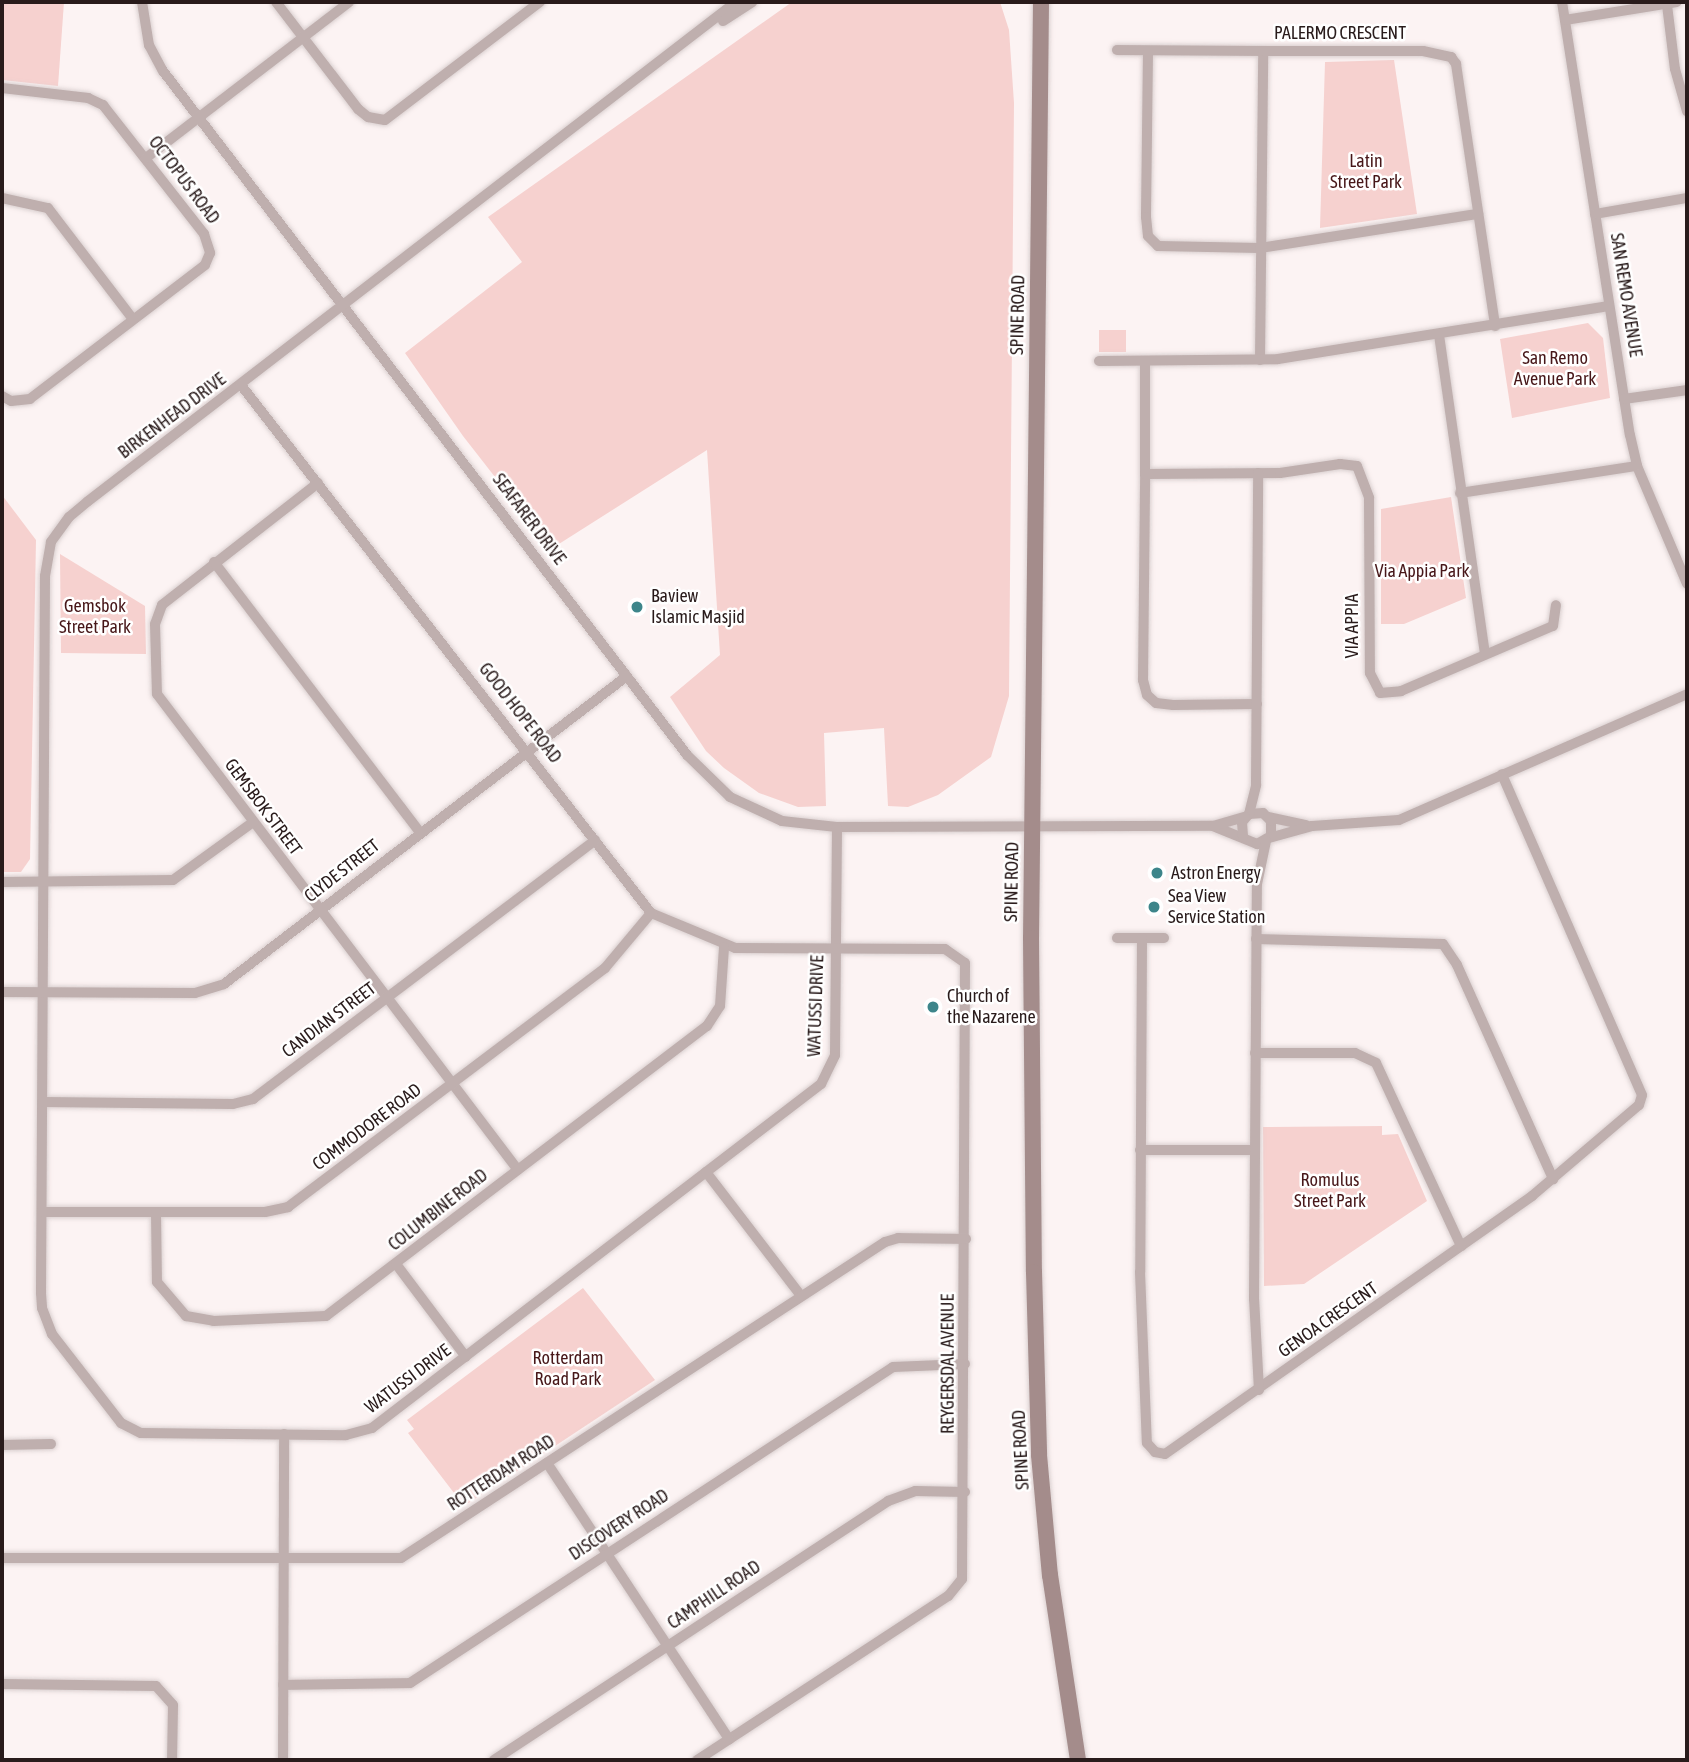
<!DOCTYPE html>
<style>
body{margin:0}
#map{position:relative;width:1689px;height:1762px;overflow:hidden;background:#fcf3f3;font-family:"Asap Condensed",sans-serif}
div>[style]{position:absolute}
.green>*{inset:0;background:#f6d1cf;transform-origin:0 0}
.roads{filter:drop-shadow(0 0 2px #dad0d0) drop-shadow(0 0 2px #dad0d0)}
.minor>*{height:10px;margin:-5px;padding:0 5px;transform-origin:5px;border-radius:5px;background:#bfafae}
.secondary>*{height:16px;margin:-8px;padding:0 8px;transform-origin:8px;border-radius:8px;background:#a48c8b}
.dots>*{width:19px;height:19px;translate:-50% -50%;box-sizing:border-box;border:4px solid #fff;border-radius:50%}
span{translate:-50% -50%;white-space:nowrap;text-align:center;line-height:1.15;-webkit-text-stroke:5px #fff;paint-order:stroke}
.street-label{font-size:18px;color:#291b1b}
.park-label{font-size:18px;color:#471719}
.poi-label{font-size:18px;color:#291b1b}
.left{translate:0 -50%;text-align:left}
.frame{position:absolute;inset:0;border:4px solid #291b1b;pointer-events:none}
</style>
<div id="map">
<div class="green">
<i style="clip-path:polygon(2px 2px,64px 2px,58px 86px,2px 80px)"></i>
<i style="clip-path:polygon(792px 2px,1000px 2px,1009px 30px,1014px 103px,1009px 696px,991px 757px,938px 795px,908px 807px,888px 806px,884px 728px,824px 733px,826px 806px,798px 807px,759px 793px,724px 768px,706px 751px,670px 697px,720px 655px,707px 450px,551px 549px,463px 436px,405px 353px,522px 262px,488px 217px)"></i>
<i style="clip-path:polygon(1394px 60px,1417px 214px,1320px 228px,1325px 62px)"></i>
<i style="clip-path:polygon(1588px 323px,1603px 338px,1610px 398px,1512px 418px,1500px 339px)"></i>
<i style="left:1099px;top:330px;width:27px;height:22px"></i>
<i style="clip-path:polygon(2px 495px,36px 540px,30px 859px,21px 872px,2px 872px)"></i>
<i style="clip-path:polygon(1451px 497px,1466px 598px,1404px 624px,1381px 624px,1381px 509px)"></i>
<i style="clip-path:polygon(60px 554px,145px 606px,146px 654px,61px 653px)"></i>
<i style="clip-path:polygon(1382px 1126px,1382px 1135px,1398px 1134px,1427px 1201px,1304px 1284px,1264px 1286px,1263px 1127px)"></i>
<i style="clip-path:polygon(583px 1288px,655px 1380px,464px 1506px,408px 1433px,414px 1429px,407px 1420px)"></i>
</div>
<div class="roads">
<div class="minor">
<i style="left:142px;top:2px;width:44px;rotate:80.8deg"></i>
<i style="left:149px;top:45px;width:30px;rotate:62deg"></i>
<i style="left:163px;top:71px;width:862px;rotate:52.54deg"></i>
<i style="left:687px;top:755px;width:60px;rotate:44.3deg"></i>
<i style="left:730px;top:797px;width:57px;rotate:24.8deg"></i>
<i style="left:782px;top:821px;width:55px;rotate:6.2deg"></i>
<i style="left:837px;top:827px;width:376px;rotate:-0.2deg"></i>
<i style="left:1213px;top:826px;width:48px;rotate:22.2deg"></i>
<i style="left:1257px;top:844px;width:16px;rotate:-30deg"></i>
<i style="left:1271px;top:836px;width:15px;rotate:-90deg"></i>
<i style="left:1271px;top:821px;width:11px;rotate:-135deg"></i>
<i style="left:1263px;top:813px;width:14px;rotate:176deg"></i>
<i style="left:1249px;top:814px;width:11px;rotate:131deg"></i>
<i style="left:1242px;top:822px;width:15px;rotate:86deg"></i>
<i style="left:276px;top:2px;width:135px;rotate:52.5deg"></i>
<i style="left:358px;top:109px;width:13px;rotate:39deg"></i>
<i style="left:368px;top:117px;width:17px;rotate:10deg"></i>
<i style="left:385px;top:120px;width:195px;rotate:-37.3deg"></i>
<i style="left:736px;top:2px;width:819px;rotate:142.39deg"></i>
<i style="left:87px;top:502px;width:23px;rotate:140deg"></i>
<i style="left:69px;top:517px;width:31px;rotate:126deg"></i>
<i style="left:51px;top:542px;width:35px;rotate:100deg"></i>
<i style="left:45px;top:576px;width:717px;rotate:90.32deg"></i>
<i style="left:41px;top:1293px;width:15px;rotate:86deg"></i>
<i style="left:42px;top:1308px;width:28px;rotate:69deg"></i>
<i style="left:52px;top:1334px;width:113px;rotate:52.2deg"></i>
<i style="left:121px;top:1423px;width:22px;rotate:27deg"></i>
<i style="left:141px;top:1433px;width:205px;rotate:0.6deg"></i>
<i style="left:346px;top:1435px;width:27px;rotate:-15deg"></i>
<i style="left:372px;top:1428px;width:566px;rotate:-37.46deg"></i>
<i style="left:821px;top:1084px;width:32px;rotate:-64deg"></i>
<i style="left:835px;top:1055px;width:228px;rotate:-89.5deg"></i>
<i style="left:1562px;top:2px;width:438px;rotate:81.1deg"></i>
<i style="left:1630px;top:435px;width:32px;rotate:77deg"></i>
<i style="left:1637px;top:466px;width:128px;rotate:67deg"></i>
<i style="left:1667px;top:5px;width:64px;rotate:82.9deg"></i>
<i style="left:1675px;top:69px;width:44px;rotate:74.1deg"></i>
<i style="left:1565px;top:20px;width:113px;rotate:-9.1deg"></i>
<i style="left:723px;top:21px;width:35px;rotate:-33deg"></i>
<i style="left:1117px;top:50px;width:146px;rotate:0.4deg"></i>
<i style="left:1148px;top:51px;width:166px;rotate:90.7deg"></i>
<i style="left:1146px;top:217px;width:19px;rotate:84deg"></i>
<i style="left:1148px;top:236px;width:14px;rotate:45deg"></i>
<i style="left:1158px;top:246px;width:102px;rotate:1.1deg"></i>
<i style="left:1260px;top:248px;width:221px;rotate:-8.9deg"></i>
<i style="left:2px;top:88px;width:87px;rotate:6.6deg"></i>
<i style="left:88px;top:98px;width:17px;rotate:25deg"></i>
<i style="left:103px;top:105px;width:164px;rotate:51.9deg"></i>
<i style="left:204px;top:234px;width:20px;rotate:72deg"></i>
<i style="left:210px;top:253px;width:13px;rotate:113deg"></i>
<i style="left:205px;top:265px;width:220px;rotate:142.6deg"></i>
<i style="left:30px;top:399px;width:19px;rotate:174deg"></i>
<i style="left:11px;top:401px;width:10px;rotate:-151deg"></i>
<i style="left:146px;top:158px;width:256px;rotate:-37.5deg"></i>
<i style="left:2px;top:198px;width:47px;rotate:12.3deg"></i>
<i style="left:48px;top:208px;width:140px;rotate:52.6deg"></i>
<i style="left:1595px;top:214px;width:93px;rotate:-9.9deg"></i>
<i style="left:1439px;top:335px;width:322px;rotate:81.8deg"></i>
<i style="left:1260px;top:360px;width:309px;rotate:-89.4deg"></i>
<i style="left:1263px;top:51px;width:160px"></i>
<i style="left:1423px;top:51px;width:29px;rotate:12deg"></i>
<i style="left:1451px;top:57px;width:9px;rotate:54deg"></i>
<i style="left:1456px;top:64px;width:265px;rotate:81.5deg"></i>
<i style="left:1099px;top:361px;width:179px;rotate:-0.6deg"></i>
<i style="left:1278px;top:359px;width:335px;rotate:-9.1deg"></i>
<i style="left:241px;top:385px;width:668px;rotate:52.17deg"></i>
<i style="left:651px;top:913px;width:91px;rotate:22.6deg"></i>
<i style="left:735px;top:948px;width:210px;rotate:0.3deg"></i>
<i style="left:945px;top:949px;width:24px;rotate:35deg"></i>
<i style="left:965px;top:963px;width:616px;rotate:90.28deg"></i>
<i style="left:962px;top:1579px;width:22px;rotate:129deg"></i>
<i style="left:948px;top:1596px;width:300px;rotate:146.8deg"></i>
<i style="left:1624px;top:399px;width:64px;rotate:-8.1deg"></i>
<i style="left:1145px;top:474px;width:113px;rotate:-90deg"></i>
<i style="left:318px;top:483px;width:198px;rotate:142deg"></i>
<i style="left:162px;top:605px;width:20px;rotate:110deg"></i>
<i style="left:155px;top:624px;width:70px;rotate:88.4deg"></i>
<i style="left:157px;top:694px;width:597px;rotate:52.82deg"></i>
<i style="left:1460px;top:493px;width:179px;rotate:-8.7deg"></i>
<i style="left:214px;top:562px;width:340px;rotate:52.7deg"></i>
<i style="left:1257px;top:704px;width:84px;rotate:179.3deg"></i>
<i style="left:1173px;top:705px;width:17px;rotate:-173deg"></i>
<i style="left:1156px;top:703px;width:12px;rotate:-138deg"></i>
<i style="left:1147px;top:695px;width:16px;rotate:-105deg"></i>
<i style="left:1143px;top:680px;width:206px;rotate:-89.4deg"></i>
<i style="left:1145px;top:474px;width:135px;rotate:-0.4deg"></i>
<i style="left:1280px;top:473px;width:61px;rotate:-8.5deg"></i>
<i style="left:1340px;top:464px;width:17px;rotate:7deg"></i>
<i style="left:1357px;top:466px;width:34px;rotate:69deg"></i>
<i style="left:1369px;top:498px;width:175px;rotate:89.7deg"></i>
<i style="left:1370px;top:673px;width:22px;rotate:63deg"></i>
<i style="left:1380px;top:693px;width:21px;rotate:-5deg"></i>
<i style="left:1401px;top:691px;width:165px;rotate:-23.2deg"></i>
<i style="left:1553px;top:626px;width:21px;rotate:-82deg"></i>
<i style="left:1249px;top:814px;width:30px;rotate:-76deg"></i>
<i style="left:1256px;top:785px;width:312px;rotate:-89.6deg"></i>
<i style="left:1268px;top:817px;width:39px;rotate:12deg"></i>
<i style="left:1213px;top:826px;width:33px;rotate:-16deg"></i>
<i style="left:1269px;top:838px;width:45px;rotate:-15.6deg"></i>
<i style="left:1312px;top:826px;width:87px;rotate:-3.9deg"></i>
<i style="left:1399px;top:820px;width:314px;rotate:-23.6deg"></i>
<i style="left:2px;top:882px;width:171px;rotate:-0.7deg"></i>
<i style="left:173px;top:880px;width:99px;rotate:-35.9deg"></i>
<i style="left:1117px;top:938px;width:47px"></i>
<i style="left:1142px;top:938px;width:334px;rotate:90.3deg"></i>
<i style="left:1140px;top:1272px;width:171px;rotate:87.7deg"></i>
<i style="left:1147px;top:1443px;width:12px;rotate:48deg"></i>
<i style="left:1155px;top:1452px;width:10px;rotate:11deg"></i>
<i style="left:1165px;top:1454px;width:449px;rotate:-35.1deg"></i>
<i style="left:1532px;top:1196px;width:140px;rotate:-40.4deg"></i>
<i style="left:1639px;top:1105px;width:10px;rotate:-73deg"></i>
<i style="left:1642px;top:1095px;width:350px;rotate:-113.6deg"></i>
<i style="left:1256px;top:939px;width:187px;rotate:1.5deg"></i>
<i style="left:1443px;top:944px;width:25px;rotate:56deg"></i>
<i style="left:1457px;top:965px;width:235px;rotate:65.8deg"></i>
<i style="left:2px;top:992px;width:193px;rotate:0.3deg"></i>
<i style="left:195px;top:993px;width:30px;rotate:-17deg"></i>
<i style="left:224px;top:984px;width:507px;rotate:-37.39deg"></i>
<i style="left:1255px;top:1053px;width:100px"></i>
<i style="left:1355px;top:1053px;width:23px;rotate:25deg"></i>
<i style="left:1376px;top:1063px;width:202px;rotate:65.1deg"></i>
<i style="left:43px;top:1102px;width:190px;rotate:0.6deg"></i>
<i style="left:233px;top:1104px;width:21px;rotate:-14deg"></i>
<i style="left:253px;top:1099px;width:429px;rotate:-37.1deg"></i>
<i style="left:1140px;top:1150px;width:114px"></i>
<i style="left:706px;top:1172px;width:156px;rotate:52.5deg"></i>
<i style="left:42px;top:1212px;width:223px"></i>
<i style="left:265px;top:1212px;width:24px;rotate:-12deg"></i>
<i style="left:288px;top:1207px;width:397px;rotate:-37deg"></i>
<i style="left:605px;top:968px;width:72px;rotate:-50.1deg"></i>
<i style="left:156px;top:1213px;width:69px;rotate:89.2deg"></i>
<i style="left:157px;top:1282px;width:45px;rotate:49.5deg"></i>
<i style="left:186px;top:1316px;width:27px;rotate:10deg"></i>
<i style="left:213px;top:1321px;width:113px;rotate:-2.5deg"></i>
<i style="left:326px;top:1316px;width:479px;rotate:-37.3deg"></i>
<i style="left:707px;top:1026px;width:24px;rotate:-57deg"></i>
<i style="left:720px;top:1006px;width:59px;rotate:-86.1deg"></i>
<i style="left:396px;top:1264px;width:116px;rotate:53deg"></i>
<i style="left:1259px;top:1390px;width:91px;rotate:-93.1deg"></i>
<i style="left:1254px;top:1299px;width:415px;rotate:-89.6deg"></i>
<i style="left:1257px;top:884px;width:44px;rotate:-78.2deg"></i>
<i style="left:2px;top:1445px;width:49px;rotate:-1.2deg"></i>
<i style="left:547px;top:1463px;width:331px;rotate:56.6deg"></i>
<i style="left:2px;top:1558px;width:399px"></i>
<i style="left:401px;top:1558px;width:578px;rotate:-33.14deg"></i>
<i style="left:885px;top:1242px;width:14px;rotate:-17deg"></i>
<i style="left:898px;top:1238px;width:68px;rotate:0.8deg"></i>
<i style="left:2px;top:1684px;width:154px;rotate:0.7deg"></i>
<i style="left:156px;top:1686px;width:25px;rotate:48deg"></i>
<i style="left:173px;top:1705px;width:55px;rotate:91deg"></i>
<i style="left:283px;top:1685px;width:127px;rotate:-0.9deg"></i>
<i style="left:410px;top:1683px;width:577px;rotate:-33.19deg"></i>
<i style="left:893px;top:1367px;width:72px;rotate:-2.4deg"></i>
<i style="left:283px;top:1760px;width:326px;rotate:-89.8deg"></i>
<i style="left:494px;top:1760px;width:472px;rotate:-33.3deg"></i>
<i style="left:888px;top:1501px;width:29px;rotate:-20deg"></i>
<i style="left:915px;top:1491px;width:50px;rotate:1.1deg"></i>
</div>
<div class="secondary">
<i style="left:1041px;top:2px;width:936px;rotate:90.61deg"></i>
<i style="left:1031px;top:938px;width:334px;rotate:89.5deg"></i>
<i style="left:1034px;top:1272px;width:183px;rotate:88.4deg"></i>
<i style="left:1039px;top:1455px;width:121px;rotate:84.8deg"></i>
<i style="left:1050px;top:1575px;width:187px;rotate:81.4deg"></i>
</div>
</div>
<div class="dots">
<i style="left:637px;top:607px;background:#3d858a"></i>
<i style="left:1157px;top:873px;background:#3d858a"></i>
<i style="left:1154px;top:907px;background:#3d858a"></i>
<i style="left:933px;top:1007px;background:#3d858a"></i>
</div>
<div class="street-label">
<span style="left:1340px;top:33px">PALERMO CRESCENT</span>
<span style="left:184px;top:180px;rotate:53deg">OCTOPUS ROAD</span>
<span style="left:1626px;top:295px;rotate:81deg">SAN REMO AVENUE</span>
<span style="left:1018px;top:315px;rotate:-89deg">SPINE ROAD</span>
<span style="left:172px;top:416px;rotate:-37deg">BIRKENHEAD DRIVE</span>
<span style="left:529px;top:519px;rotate:53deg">SEAFARER DRIVE</span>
<span style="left:1352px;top:626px;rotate:-90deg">VIA APPIA</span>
<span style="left:520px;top:713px;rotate:52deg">GOOD HOPE ROAD</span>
<span style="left:263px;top:807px;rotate:53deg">GEMSBOK STREET</span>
<span style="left:342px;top:871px;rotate:-38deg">CLYDE STREET</span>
<span style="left:1012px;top:882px;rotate:-89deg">SPINE ROAD</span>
<span style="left:816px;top:1006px;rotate:-88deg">WATUSSI DRIVE</span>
<span style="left:329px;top:1020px;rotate:-37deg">CANDIAN STREET</span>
<span style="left:367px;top:1127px;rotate:-37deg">COMMODORE ROAD</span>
<span style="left:438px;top:1210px;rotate:-38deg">COLUMBINE ROAD</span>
<span style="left:1328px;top:1320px;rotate:-35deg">GENOA CRESCENT</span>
<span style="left:948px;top:1364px;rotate:-90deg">REYGERSDAL AVENUE</span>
<span style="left:408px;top:1379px;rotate:-37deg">WATUSSI DRIVE</span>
<span style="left:1021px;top:1450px;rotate:-93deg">SPINE ROAD</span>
<span style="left:501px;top:1473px;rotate:-33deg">ROTTERDAM ROAD</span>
<span style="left:619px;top:1525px;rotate:-33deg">DISCOVERY ROAD</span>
<span style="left:714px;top:1595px;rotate:-34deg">CAMPHILL ROAD</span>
</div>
<div class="park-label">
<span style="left:1366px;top:172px">Latin<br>Street Park</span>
<span style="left:1555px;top:369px">San Remo<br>Avenue Park</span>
<span style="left:1422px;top:571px">Via Appia Park</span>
<span style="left:95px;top:617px">Gemsbok<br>Street Park</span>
<span style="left:1330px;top:1191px">Romulus<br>Street Park</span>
<span style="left:568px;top:1369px">Rotterdam<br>Road Park</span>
</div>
<div class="poi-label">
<span class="left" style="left:651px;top:607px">Baview<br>Islamic Masjid</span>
<span class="left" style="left:1171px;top:873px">Astron Energy</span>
<span class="left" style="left:1168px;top:907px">Sea View<br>Service Station</span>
<span class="left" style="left:947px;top:1007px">Church of<br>the Nazarene</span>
</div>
<div class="frame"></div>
</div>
